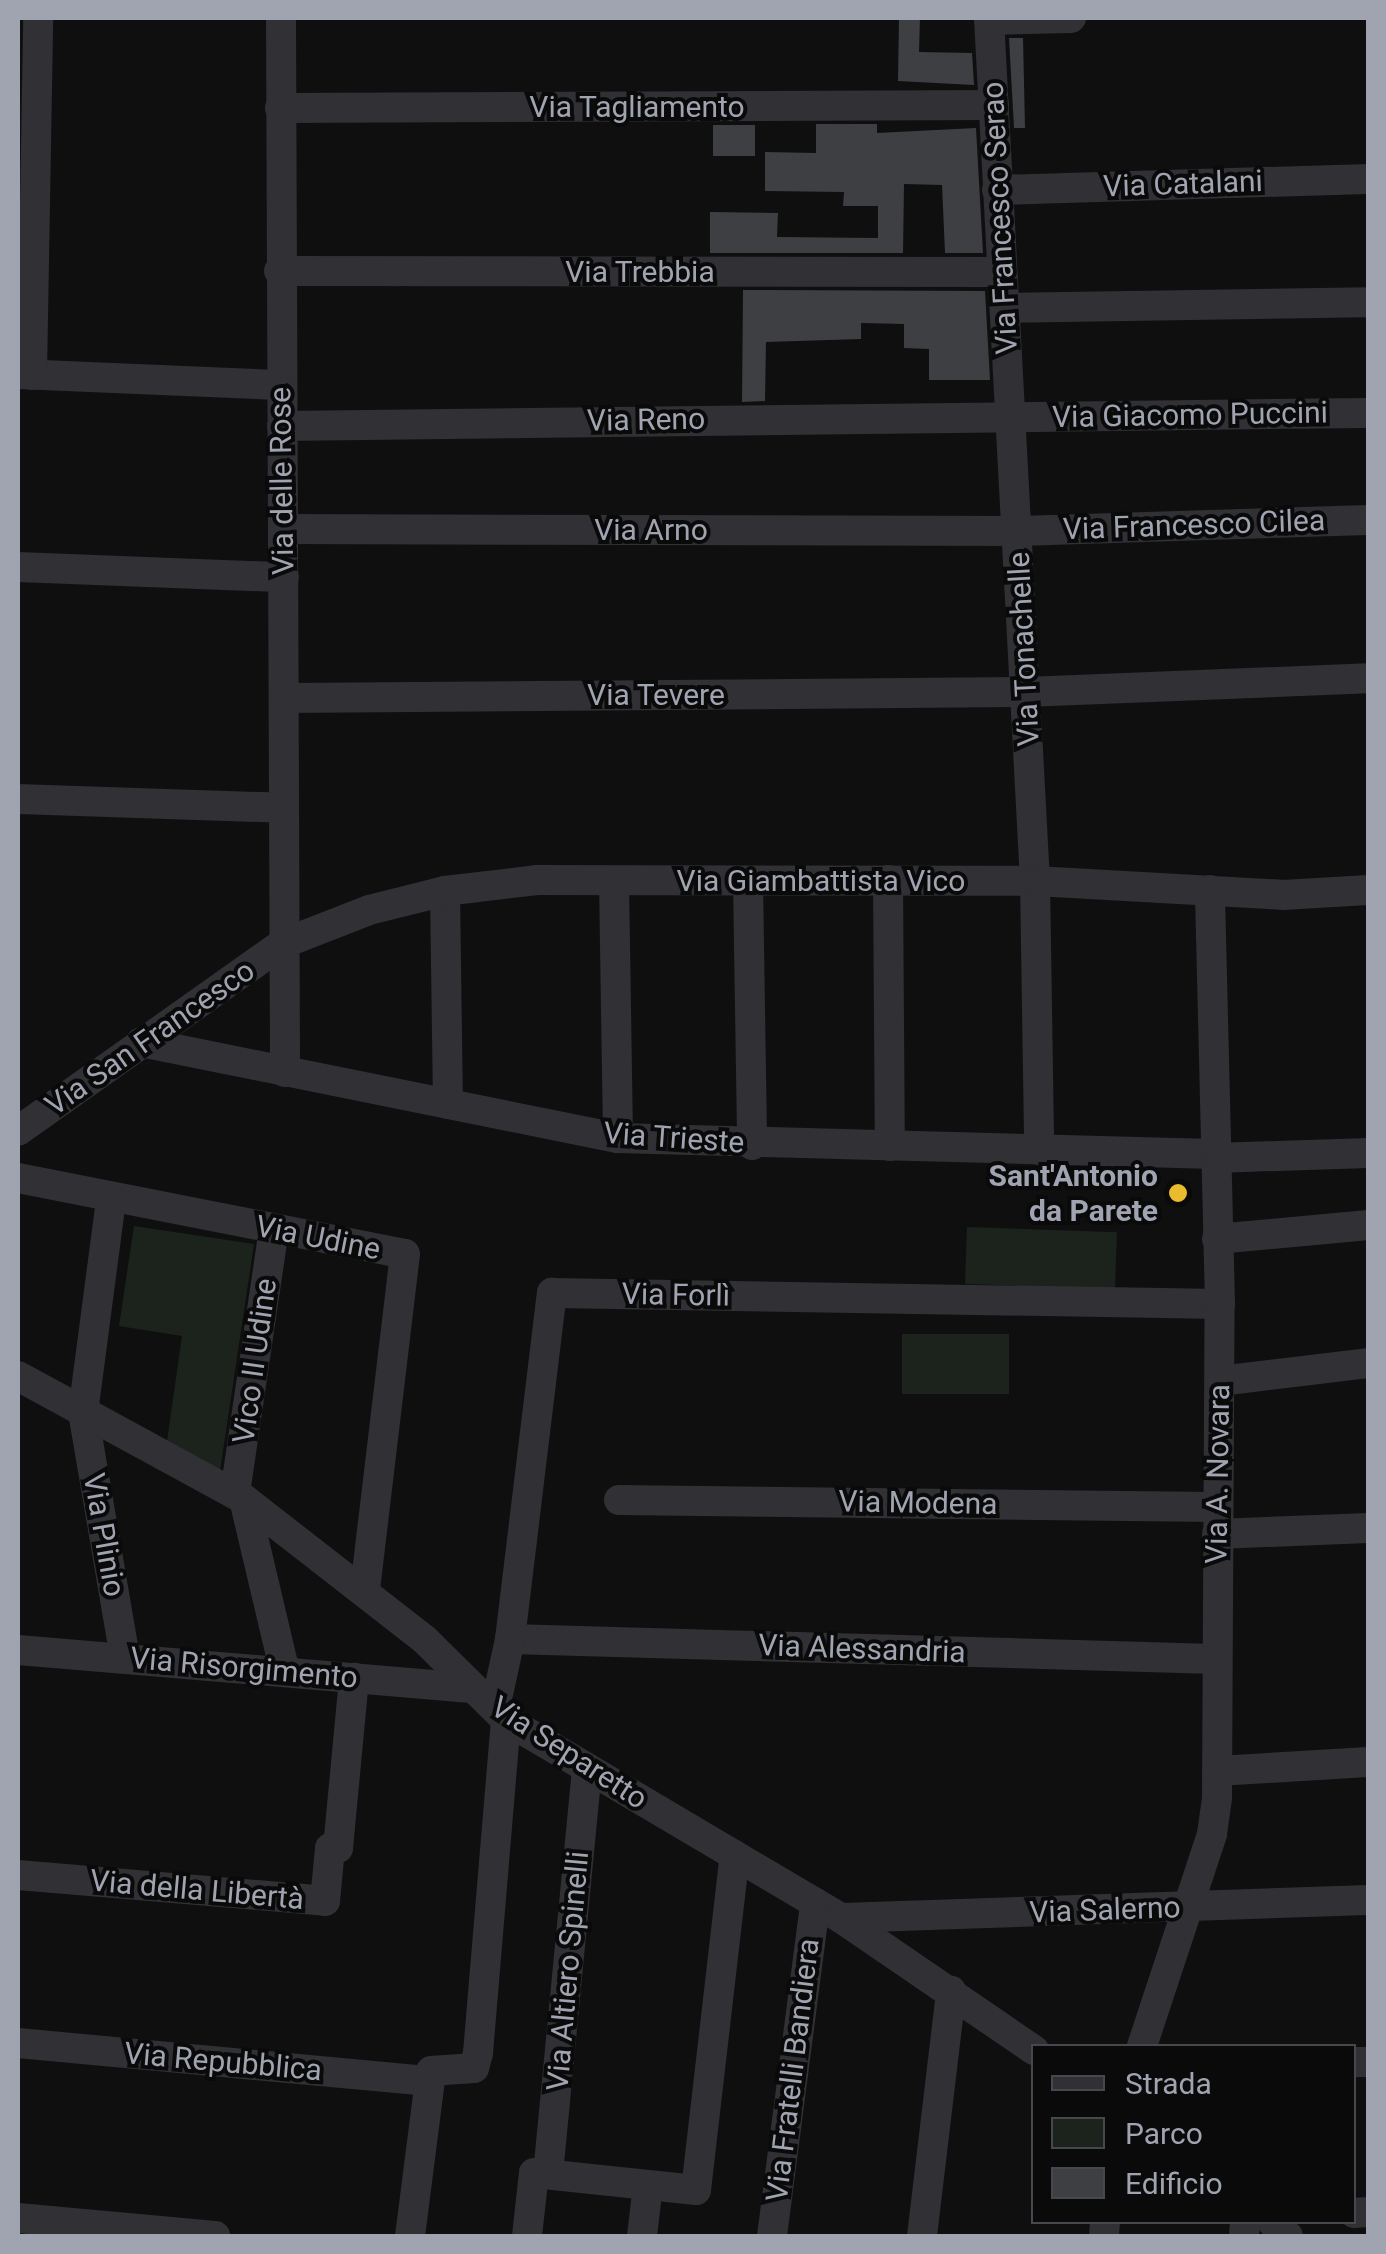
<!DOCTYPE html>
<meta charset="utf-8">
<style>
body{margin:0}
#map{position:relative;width:1386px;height:2254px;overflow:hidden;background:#0f0f10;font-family:Roboto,sans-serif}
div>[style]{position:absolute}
.green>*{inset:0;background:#1c231d;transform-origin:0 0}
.building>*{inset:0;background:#3e3f43;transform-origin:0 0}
.minor>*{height:30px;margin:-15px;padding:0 15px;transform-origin:15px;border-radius:15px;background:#303035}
.dots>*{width:28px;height:28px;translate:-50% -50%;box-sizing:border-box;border:5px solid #0a0a0b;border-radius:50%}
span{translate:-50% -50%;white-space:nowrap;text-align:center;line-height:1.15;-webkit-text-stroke:8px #0a0a0b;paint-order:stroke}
.street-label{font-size:30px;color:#a0a4b1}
.poi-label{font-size:30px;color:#a0a4b1;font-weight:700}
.right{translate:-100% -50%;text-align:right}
.frame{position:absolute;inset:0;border:20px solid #a0a4b1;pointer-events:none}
.legend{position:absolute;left:1031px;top:2044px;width:325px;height:180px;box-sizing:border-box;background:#0a0a0b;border:2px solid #46484d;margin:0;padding:12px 18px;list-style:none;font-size:30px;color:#a0a4b1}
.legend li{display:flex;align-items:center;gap:20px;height:50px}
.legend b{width:50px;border:2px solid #46484d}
</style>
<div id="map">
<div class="green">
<i style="clip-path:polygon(134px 1226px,254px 1244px,220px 1471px,167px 1441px,182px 1336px,119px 1326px)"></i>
<i style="left:967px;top:1227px;width:150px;height:57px;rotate:2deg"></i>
<i style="left:902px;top:1334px;width:107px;height:60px"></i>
</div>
<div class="building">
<i style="clip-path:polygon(899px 18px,920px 18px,919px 52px,972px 53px,974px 85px,898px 81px)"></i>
<i style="clip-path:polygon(1009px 38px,1023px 38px,1025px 128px,1014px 128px)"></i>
<i style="clip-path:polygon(816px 124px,877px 124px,877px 133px,976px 128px,983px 253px,945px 253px,942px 185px,904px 184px,903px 253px,710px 253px,710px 212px,778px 213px,777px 237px,878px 238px,878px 206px,843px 206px,844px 192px,765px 191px,765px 152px,816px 153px)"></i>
<i style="left:713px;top:125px;width:42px;height:31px"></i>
<i style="clip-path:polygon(743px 290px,985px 291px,990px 380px,929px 380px,929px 349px,904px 348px,904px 324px,861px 323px,861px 339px,766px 342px,765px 401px,742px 402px)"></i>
</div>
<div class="minor">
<i style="left:281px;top:18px;width:1054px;rotate:89.78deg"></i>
<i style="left:989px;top:18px;width:864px;rotate:86.95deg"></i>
<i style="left:1035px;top:881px;width:269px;rotate:89.1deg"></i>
<i style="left:989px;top:20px;width:82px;rotate:-1.4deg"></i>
<i style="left:280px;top:108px;width:714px;rotate:-0.24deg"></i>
<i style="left:997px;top:190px;width:371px;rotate:-1.7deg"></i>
<i style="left:279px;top:271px;width:723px;rotate:0.08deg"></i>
<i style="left:1006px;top:308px;width:362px;rotate:-0.9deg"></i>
<i style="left:18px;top:374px;width:262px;rotate:2.4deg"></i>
<i style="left:32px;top:375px;width:357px;rotate:-89deg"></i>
<i style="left:282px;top:426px;width:1086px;rotate:-0.69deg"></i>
<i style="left:283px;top:529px;width:736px;rotate:0.16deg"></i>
<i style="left:1019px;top:531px;width:349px;rotate:-1.8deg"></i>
<i style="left:18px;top:567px;width:266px;rotate:2.2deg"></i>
<i style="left:285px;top:698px;width:741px;rotate:-0.46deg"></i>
<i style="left:1026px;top:692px;width:342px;rotate:-2.3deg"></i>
<i style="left:18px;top:799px;width:266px;rotate:1.9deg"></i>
<i style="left:888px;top:880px;width:266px;rotate:89.6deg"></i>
<i style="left:614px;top:881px;width:257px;rotate:89.1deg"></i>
<i style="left:748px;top:881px;width:264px;rotate:89.1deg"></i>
<i style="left:445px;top:891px;width:213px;rotate:89.2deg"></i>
<i style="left:141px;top:1042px;width:487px;rotate:11.4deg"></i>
<i style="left:618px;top:1138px;width:597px;rotate:1.54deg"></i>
<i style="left:18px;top:1131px;width:324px;rotate:-35.3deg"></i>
<i style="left:282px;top:944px;width:93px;rotate:-21.3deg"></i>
<i style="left:369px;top:910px;width:78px;rotate:-14deg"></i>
<i style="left:445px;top:891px;width:93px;rotate:-6.8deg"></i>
<i style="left:537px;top:880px;width:498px;rotate:0.1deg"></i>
<i style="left:1035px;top:881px;width:248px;rotate:3.2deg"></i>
<i style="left:1283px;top:895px;width:85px;rotate:-3.4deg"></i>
<i style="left:1215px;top:1158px;width:153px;rotate:-1.9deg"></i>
<i style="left:18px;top:1178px;width:394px;rotate:11.1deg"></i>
<i style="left:405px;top:1254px;width:338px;rotate:96.8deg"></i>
<i style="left:111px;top:1200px;width:214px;rotate:97.5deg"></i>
<i style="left:83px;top:1412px;width:250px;rotate:80.3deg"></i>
<i style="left:1217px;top:1239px;width:152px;rotate:-5.3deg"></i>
<i style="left:18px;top:1376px;width:257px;rotate:28.6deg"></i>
<i style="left:244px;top:1499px;width:229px;rotate:37.9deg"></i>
<i style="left:425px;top:1640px;width:114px;rotate:44.6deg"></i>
<i style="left:506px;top:1720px;width:389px;rotate:30.6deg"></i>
<i style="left:841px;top:1918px;width:234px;rotate:34.4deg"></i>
<i style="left:1220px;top:1381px;width:149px;rotate:-6.9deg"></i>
<i style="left:235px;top:1493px;width:266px;rotate:-81.6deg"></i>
<i style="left:244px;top:1499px;width:178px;rotate:76.7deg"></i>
<i style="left:619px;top:1500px;width:597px;rotate:0.67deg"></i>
<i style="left:1217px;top:1534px;width:151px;rotate:-2.3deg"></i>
<i style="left:510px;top:1639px;width:705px;rotate:1.62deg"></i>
<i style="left:18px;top:1650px;width:455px;rotate:4.8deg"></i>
<i style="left:495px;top:1708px;width:71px;rotate:-77.7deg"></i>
<i style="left:510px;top:1639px;width:349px;rotate:-83.1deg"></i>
<i style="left:552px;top:1293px;width:668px;rotate:0.94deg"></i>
<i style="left:1217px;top:1771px;width:151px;rotate:-3.4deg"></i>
<i style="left:18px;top:1875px;width:308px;rotate:4.8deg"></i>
<i style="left:325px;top:1901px;width:53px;rotate:-84.6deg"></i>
<i style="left:330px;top:1848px;width:8px"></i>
<i style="left:338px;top:1848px;width:171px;rotate:-84.6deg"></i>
<i style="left:841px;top:1918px;width:527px;rotate:-1.96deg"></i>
<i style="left:18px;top:2043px;width:413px;rotate:5.3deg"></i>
<i style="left:1142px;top:2046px;width:223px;rotate:-71.7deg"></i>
<i style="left:1212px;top:1834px;width:37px;rotate:-82deg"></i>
<i style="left:1217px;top:1797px;width:493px;rotate:-89.7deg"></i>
<i style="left:1220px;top:1304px;width:414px;rotate:-91.4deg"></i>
<i style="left:1354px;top:2062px;width:14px"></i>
<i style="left:548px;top:2174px;width:408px;rotate:-84.5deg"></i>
<i style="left:1354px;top:2213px;width:14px;rotate:-4deg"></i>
<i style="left:18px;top:2218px;width:198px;rotate:5.2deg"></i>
<i style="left:1272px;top:2222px;width:21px;rotate:41deg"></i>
<i style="left:410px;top:2236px;width:166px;rotate:-82.7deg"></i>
<i style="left:431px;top:2071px;width:43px;rotate:-4deg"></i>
<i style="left:474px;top:2068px;width:16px;rotate:-75deg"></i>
<i style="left:478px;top:2053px;width:334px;rotate:-85.2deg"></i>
<i style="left:527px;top:2236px;width:63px;rotate:-83.7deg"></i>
<i style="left:534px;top:2173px;width:163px;rotate:6deg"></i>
<i style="left:696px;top:2190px;width:337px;rotate:-83.4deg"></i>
<i style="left:642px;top:2236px;width:51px;rotate:-83.3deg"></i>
<i style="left:772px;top:2236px;width:336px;rotate:-82.6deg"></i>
<i style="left:922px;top:2236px;width:247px;rotate:-83.2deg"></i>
<i style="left:1104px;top:2236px;width:14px;rotate:-86deg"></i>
<i style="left:1244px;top:2236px;width:14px;rotate:-86deg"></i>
</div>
<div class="dots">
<i style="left:1178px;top:1193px;background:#eabb2d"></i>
</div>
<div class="street-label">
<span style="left:637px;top:107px">Via Tagliamento</span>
<span style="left:1183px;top:184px;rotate:-2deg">Via Catalani</span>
<span style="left:1000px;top:218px;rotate:-93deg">Via Francesco Serao</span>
<span style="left:640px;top:272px">Via Trebbia</span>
<span style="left:1190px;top:415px;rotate:-1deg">Via Giacomo Puccini</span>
<span style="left:646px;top:420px;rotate:-1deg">Via Reno</span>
<span style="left:282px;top:481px;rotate:-91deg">Via delle Rose</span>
<span style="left:1194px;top:525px;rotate:-2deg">Via Francesco Cilea</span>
<span style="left:651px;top:530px">Via Arno</span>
<span style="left:1024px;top:649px;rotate:-93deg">Via Tonachelle</span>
<span style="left:656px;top:695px">Via Tevere</span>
<span style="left:821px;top:881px">Via Giambattista Vico</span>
<span style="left:150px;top:1038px;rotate:-35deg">Via San Francesco</span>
<span style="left:674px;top:1138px;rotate:4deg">Via Trieste</span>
<span style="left:318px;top:1238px;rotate:11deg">Via Udine</span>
<span style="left:676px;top:1295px;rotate:1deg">Via Forlì</span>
<span style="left:255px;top:1361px;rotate:-82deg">Vico II Udine</span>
<span style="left:1218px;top:1474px;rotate:-89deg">Via A. Novara</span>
<span style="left:918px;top:1503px;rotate:1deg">Via Modena</span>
<span style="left:104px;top:1535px;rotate:80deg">Via Plinio</span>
<span style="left:862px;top:1649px;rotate:2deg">Via Alessandria</span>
<span style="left:244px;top:1668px;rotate:5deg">Via Risorgimento</span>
<span style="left:569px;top:1753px;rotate:33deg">Via Separetto</span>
<span style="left:197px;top:1890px;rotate:5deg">Via della Libertà</span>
<span style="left:1105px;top:1910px;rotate:-2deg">Via Salerno</span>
<span style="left:568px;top:1971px;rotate:-85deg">Via Altiero Spinelli</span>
<span style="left:223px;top:2062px;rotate:5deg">Via Repubblica</span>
<span style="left:793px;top:2070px;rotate:-83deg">Via Fratelli Bandiera</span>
</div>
<div class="poi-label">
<span class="right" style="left:1158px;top:1193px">Sant'Antonio<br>da Parete</span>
</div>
<div class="frame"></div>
<ul class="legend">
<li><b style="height:12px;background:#303035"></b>Strada</li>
<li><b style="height:28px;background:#1c231d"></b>Parco</li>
<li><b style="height:28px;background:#3e3f43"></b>Edificio</li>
</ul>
</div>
